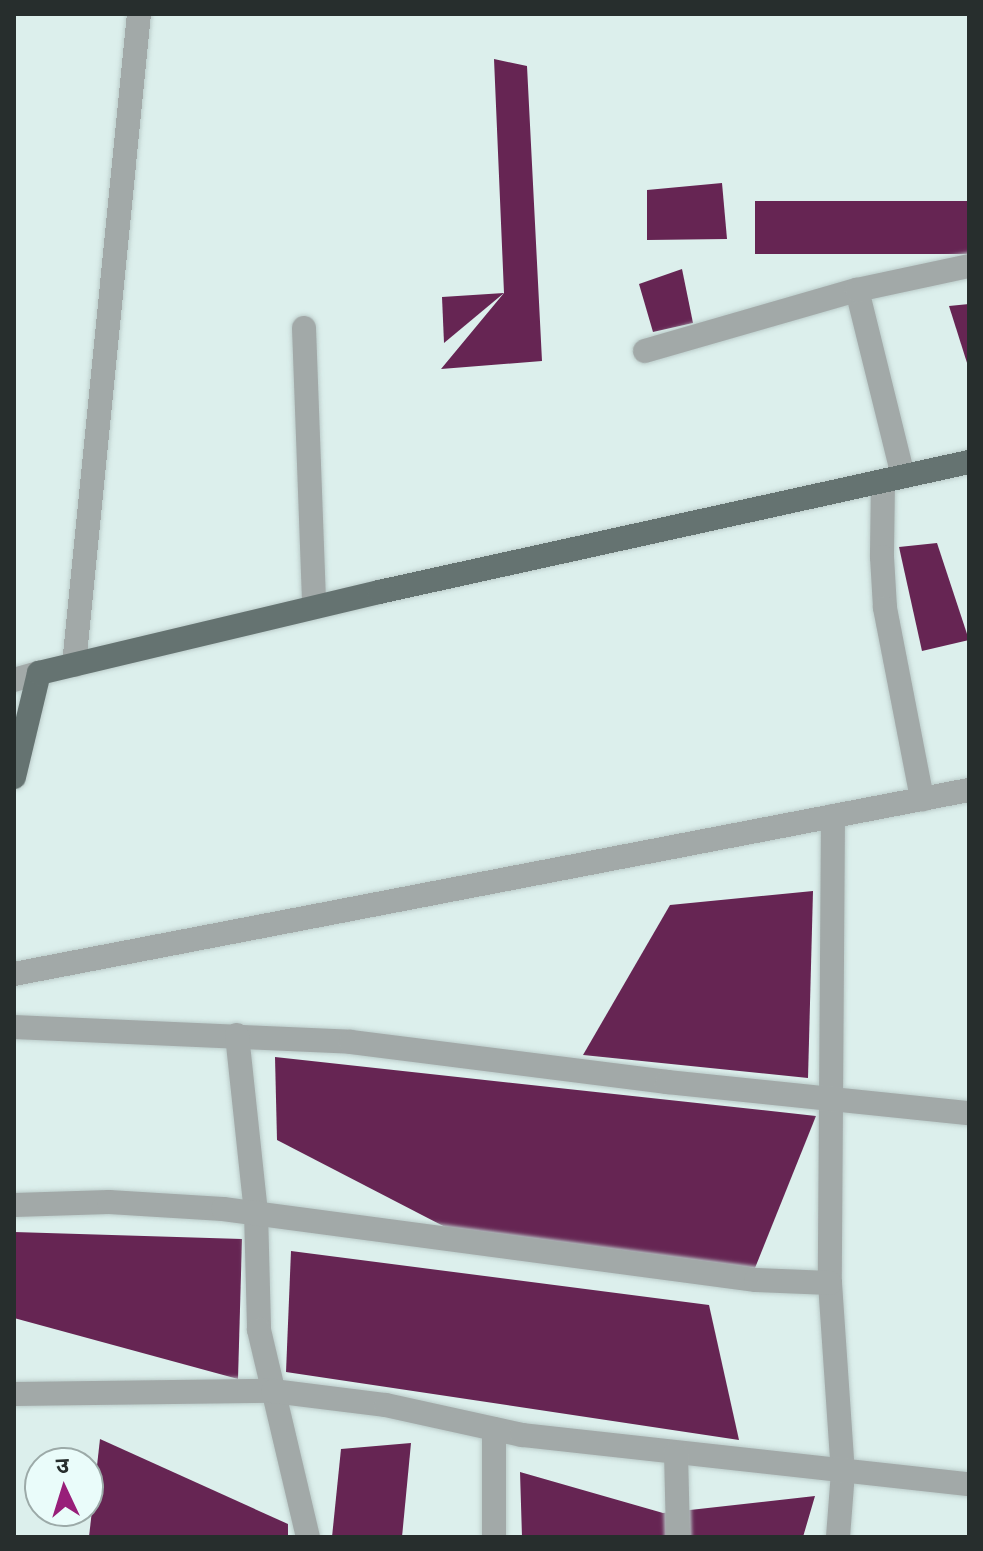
<!DOCTYPE html>
<meta charset="utf-8">
<style>
body{margin:0}
#map{position:relative;width:983px;height:1551px;overflow:hidden;background:#dcefec;font-family:Manrope,"Noto Sans Devanagari",sans-serif}
div>[style]{position:absolute}
.building>*{inset:0;background:#662553;transform-origin:0 0}
.roads{filter:drop-shadow(0 0 2px #bbccca) drop-shadow(0 0 2px #bbccca)}
.minor>*{height:24px;margin:-12px;padding:0 12px;transform-origin:12px;border-radius:12px;background:#a2a9a8}
.major>*{height:24px;margin:-12px;padding:0 12px;transform-origin:12px;border-radius:12px;background:#657371}
span{translate:-50% -50%;white-space:nowrap;text-align:center;line-height:1.15;-webkit-text-stroke:8px #eafcfa;paint-order:stroke}
.frame{position:absolute;inset:0;border:16px solid #272e2d;pointer-events:none}
.north{position:absolute;left:24px;top:1447px;width:80px;height:80px;box-sizing:border-box;background:#eafcfa;border:2px solid #9caaa8;border-radius:50%;rotate:356deg;font-size:22px;font-weight:700;line-height:32px;text-align:center;color:#272e2d}
.north::after{content:'';display:block;margin:auto;width:28px;height:36px;background:#981f79;clip-path:polygon(50% 0,100% 100%,50% 72%,0 100%)}
</style>
<div id="map">
<div class="building">
<i style="clip-path:polygon(494px 59px,527px 66px,542px 361px,441px 369px,504px 293px)"></i>
<i style="clip-path:polygon(722px 183px,727px 239px,647px 240px,647px 190px)"></i>
<i style="left:969px;top:201px;width:53px;height:214px;rotate:90deg"></i>
<i style="clip-path:polygon(682px 269px,693px 323px,653px 332px,639px 284px)"></i>
<i style="clip-path:polygon(504px 293px,444px 343px,442px 297px)"></i>
<i style="clip-path:polygon(969px 304px,969px 366px,968px 366px,949px 306px)"></i>
<i style="clip-path:polygon(937px 543px,969px 640px,922px 651px,899px 547px)"></i>
<i style="clip-path:polygon(813px 891px,808px 1078px,583px 1055px,670px 905px)"></i>
<i style="clip-path:polygon(275px 1057px,816px 1116px,755px 1268px,478px 1244px,277px 1140px)"></i>
<i style="clip-path:polygon(14px 1232px,242px 1239px,238px 1379px,14px 1318px)"></i>
<i style="clip-path:polygon(291px 1251px,709px 1305px,739px 1440px,286px 1372px)"></i>
<i style="clip-path:polygon(100px 1439px,288px 1524px,288px 1537px,89px 1537px)"></i>
<i style="clip-path:polygon(411px 1443px,402px 1537px,332px 1537px,341px 1449px)"></i>
<i style="clip-path:polygon(520px 1472px,663px 1513px,815px 1496px,803px 1537px,522px 1537px)"></i>
</div>
<div class="roads">
<div class="minor">
<i style="left:857px;top:290px;width:192px;rotate:76.1deg"></i>
<i style="left:304px;top:328px;width:279px;rotate:87.9deg"></i>
<i style="left:645px;top:351px;width:221px;rotate:-16.1deg"></i>
<i style="left:857px;top:290px;width:115px;rotate:-12.1deg"></i>
<i style="left:883px;top:481px;width:76px;rotate:90.8deg"></i>
<i style="left:882px;top:557px;width:51px;rotate:86.6deg"></i>
<i style="left:885px;top:608px;width:195px;rotate:79deg"></i>
<i style="left:74px;top:665px;width:654px;rotate:-84.3deg"></i>
<i style="left:14px;top:680px;width:26px;rotate:-16deg"></i>
<i style="left:833px;top:816px;width:467px;rotate:90.4deg"></i>
<i style="left:830px;top:1283px;width:189px;rotate:86.1deg"></i>
<i style="left:843px;top:1472px;width:65px;rotate:94.4deg"></i>
<i style="left:14px;top:974px;width:973px;rotate:-10.91deg"></i>
<i style="left:14px;top:1027px;width:337px;rotate:2.5deg"></i>
<i style="left:351px;top:1042px;width:319px;rotate:7.2deg"></i>
<i style="left:667px;top:1082px;width:304px;rotate:5.9deg"></i>
<i style="left:237px;top:1035px;width:178px;rotate:83.9deg"></i>
<i style="left:256px;top:1212px;width:118px;rotate:88.5deg"></i>
<i style="left:259px;top:1330px;width:213px;rotate:76.7deg"></i>
<i style="left:14px;top:1205px;width:95px;rotate:-1.8deg"></i>
<i style="left:109px;top:1202px;width:114px;rotate:3.5deg"></i>
<i style="left:223px;top:1209px;width:538px;rotate:7.59deg"></i>
<i style="left:756px;top:1280px;width:74px;rotate:2.3deg"></i>
<i style="left:14px;top:1394px;width:259px;rotate:-0.7deg"></i>
<i style="left:273px;top:1391px;width:114px;rotate:7.1deg"></i>
<i style="left:386px;top:1405px;width:139px;rotate:12.4deg"></i>
<i style="left:522px;top:1435px;width:450px;rotate:6.3deg"></i>
<i style="left:494px;top:1429px;width:108px;rotate:90deg"></i>
<i style="left:676px;top:1453px;width:84px;rotate:88.6deg"></i>
</div>
<div class="major">
<i style="left:14px;top:777px;width:107px;rotate:-76.5deg"></i>
<i style="left:39px;top:673px;width:350px;rotate:-13.4deg"></i>
<i style="left:379px;top:592px;width:604px;rotate:-12.43deg"></i>
</div>
</div>
<div class="frame"></div>
<div class="north">उ</div>
</div>
